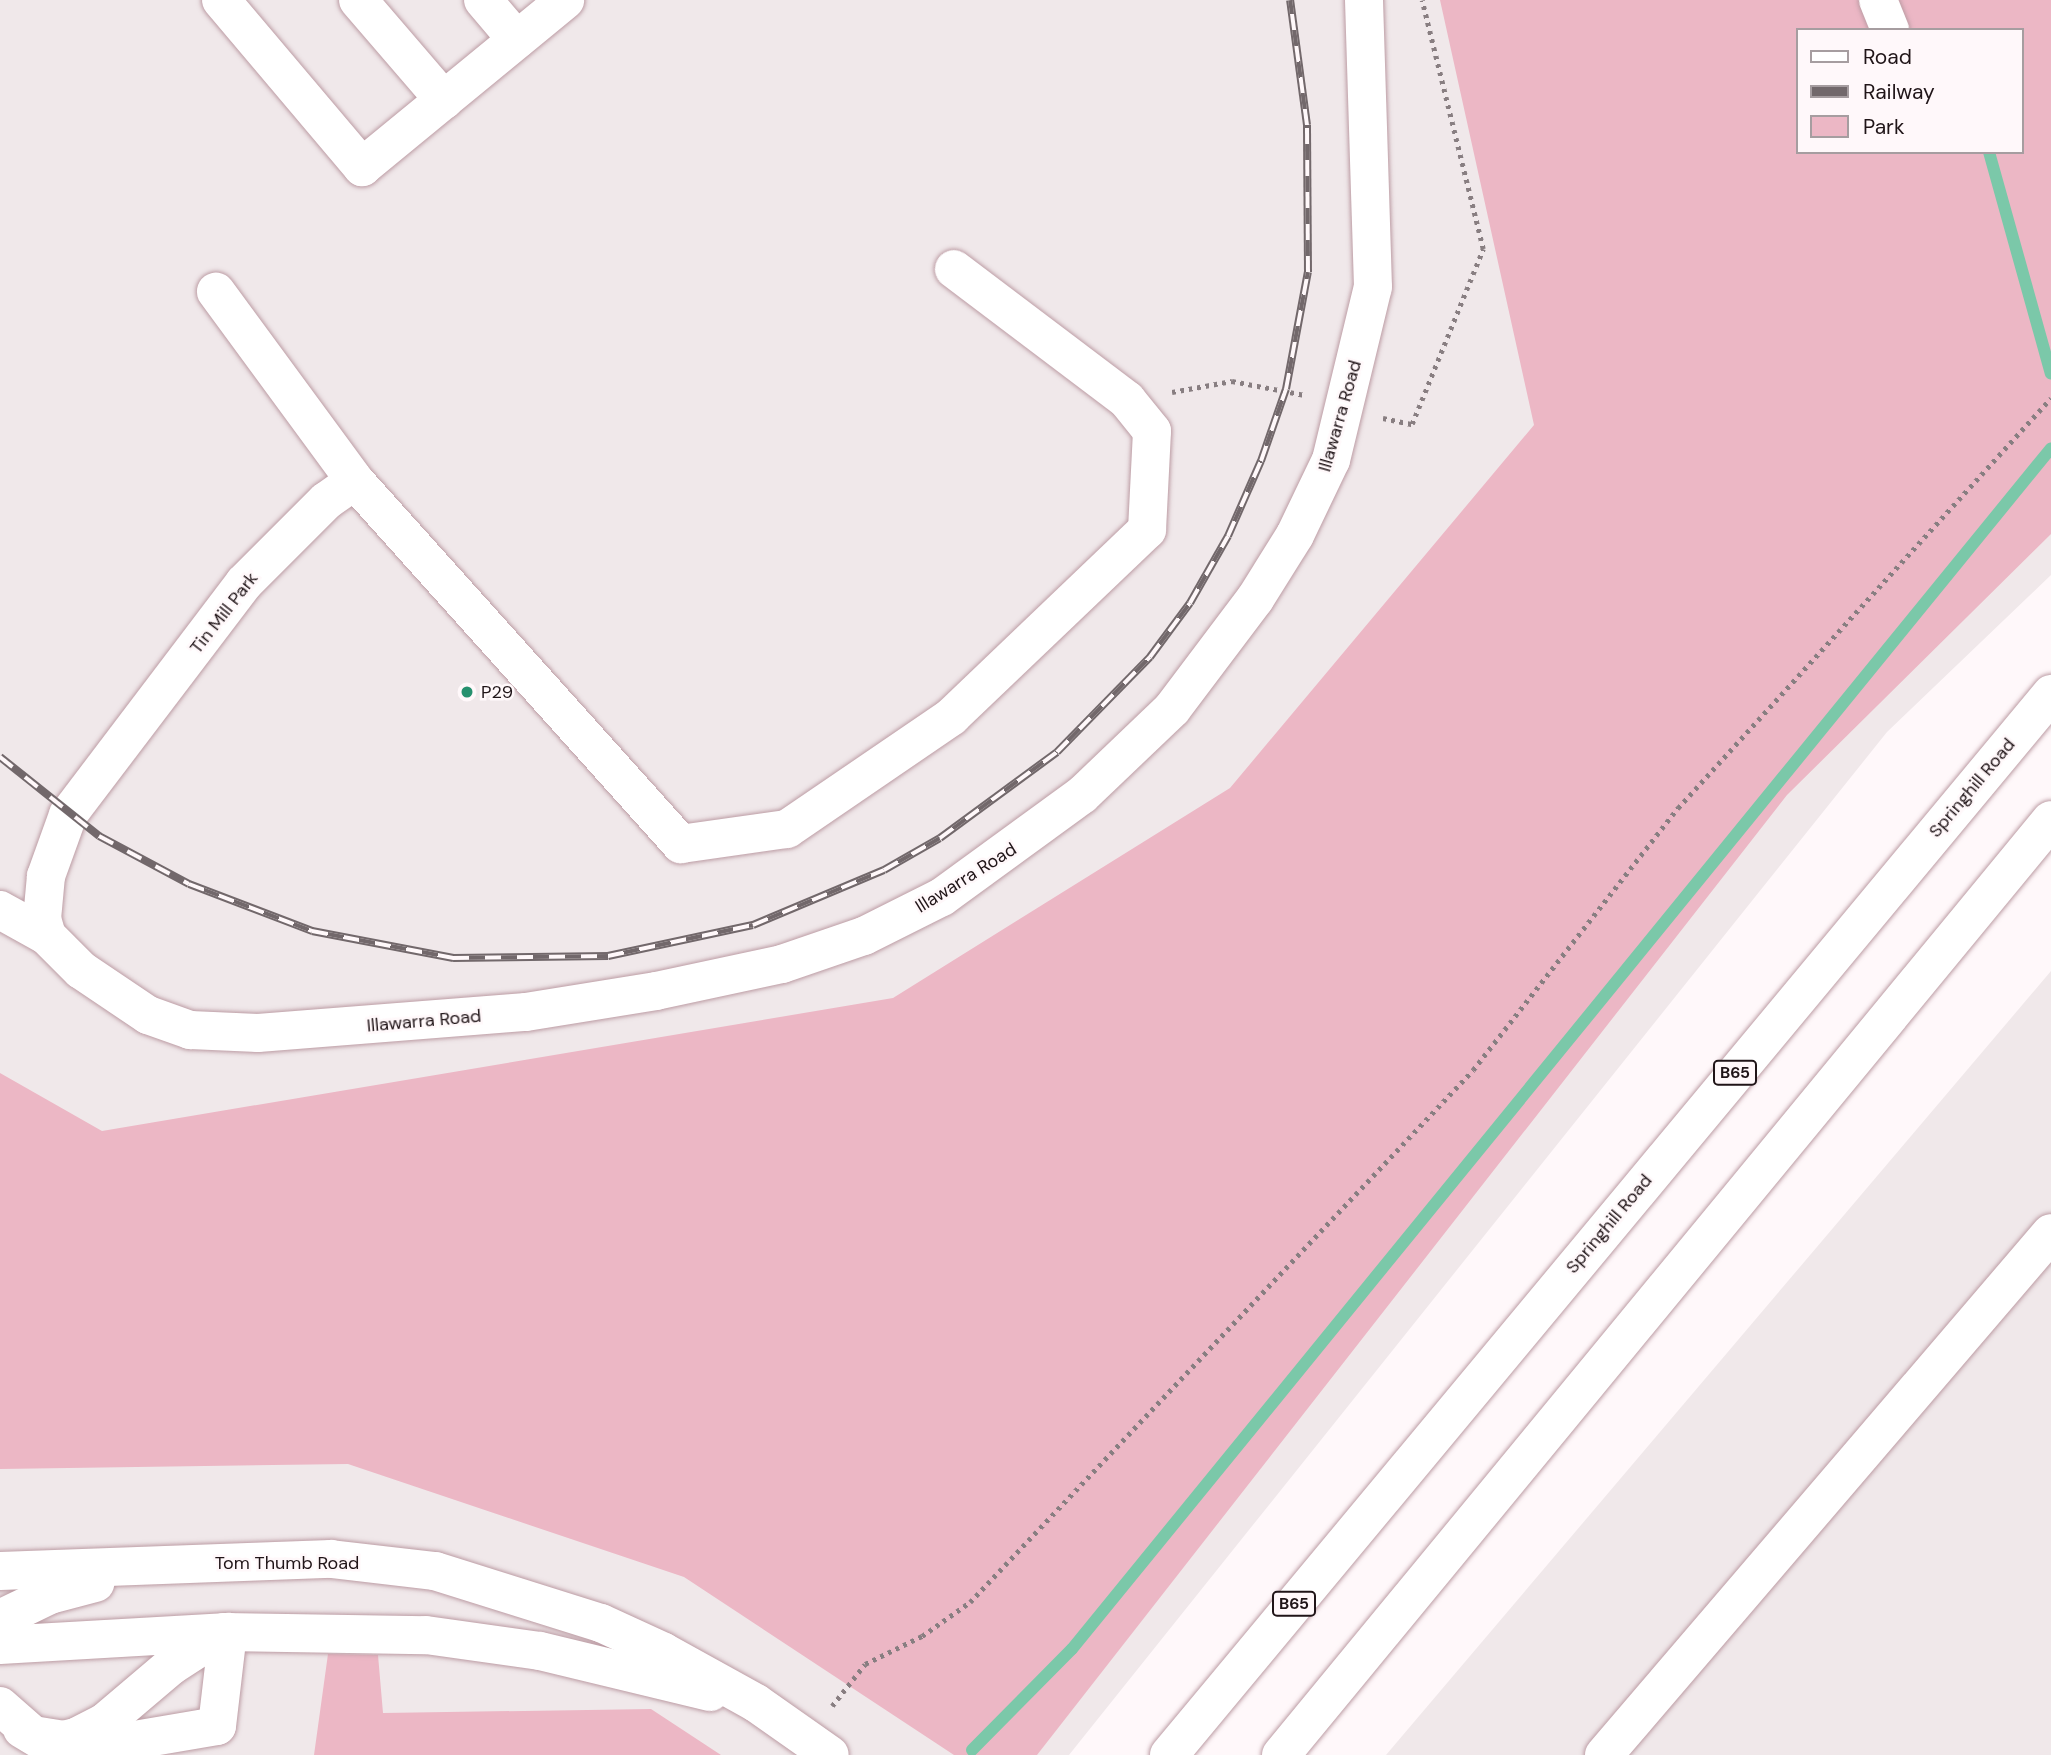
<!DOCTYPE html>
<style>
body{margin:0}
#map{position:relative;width:2051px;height:1755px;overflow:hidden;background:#fff8fa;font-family:"DM Sans",sans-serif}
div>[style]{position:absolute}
.built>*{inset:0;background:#f0e8ea}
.green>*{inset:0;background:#ecb7c5}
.stream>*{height:12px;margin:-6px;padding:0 6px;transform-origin:6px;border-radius:6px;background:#7bc8a9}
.path>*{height:4.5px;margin-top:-2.25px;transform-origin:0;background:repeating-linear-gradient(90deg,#887e81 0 3.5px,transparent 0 8.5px)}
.roads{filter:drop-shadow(0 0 2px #bc9ca4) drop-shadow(0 0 2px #bc9ca4)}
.minor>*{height:38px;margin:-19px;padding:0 19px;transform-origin:19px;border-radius:19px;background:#fff}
.major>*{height:38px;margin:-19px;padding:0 19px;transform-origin:19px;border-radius:19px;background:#fff}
.rail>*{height:8px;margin-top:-4px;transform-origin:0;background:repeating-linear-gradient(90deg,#fff8fa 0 16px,#72686b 0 32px);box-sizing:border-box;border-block:2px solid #72686b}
.dots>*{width:19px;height:19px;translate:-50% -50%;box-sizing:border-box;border:4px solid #fff8fa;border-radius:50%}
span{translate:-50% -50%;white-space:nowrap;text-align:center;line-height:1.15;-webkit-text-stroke:5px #fff8fa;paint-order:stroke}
.shield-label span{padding:2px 5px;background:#fff8fa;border:2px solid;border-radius:5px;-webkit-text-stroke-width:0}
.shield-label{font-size:16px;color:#201518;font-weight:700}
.street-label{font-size:18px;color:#201518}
.poi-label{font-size:18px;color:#201518}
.left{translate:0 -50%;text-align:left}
.legend{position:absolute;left:1796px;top:28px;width:228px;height:126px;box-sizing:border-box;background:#fff8fa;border:2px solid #a69da0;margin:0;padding:9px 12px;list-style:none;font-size:21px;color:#201518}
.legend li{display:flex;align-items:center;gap:14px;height:35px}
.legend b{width:35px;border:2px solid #a69da0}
</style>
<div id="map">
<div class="built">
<i style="clip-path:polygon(evenodd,0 0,2051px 0,2051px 575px,1887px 732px,1069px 1755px,0 1755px,0 0,1797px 30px,2021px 30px,2021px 152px,1797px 152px,1797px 30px)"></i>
<i style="clip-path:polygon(2051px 971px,2051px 1755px,1386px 1755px)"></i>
</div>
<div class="green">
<i style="clip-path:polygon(evenodd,1440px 0,2051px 0,2051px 534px,1787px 795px,1037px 1755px,954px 1755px,684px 1577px,348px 1464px,0 1469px,0 1073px,102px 1131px,893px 998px,1230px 788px,1534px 425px,1440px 0,1797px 30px,2021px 30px,2021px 152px,1797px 152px,1797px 30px)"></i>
<i style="clip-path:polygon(328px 1654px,378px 1655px,383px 1713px,651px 1709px,721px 1755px,314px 1755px)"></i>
</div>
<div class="stream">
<i style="left:1989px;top:152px;width:230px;rotate:74.4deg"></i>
<i style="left:972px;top:1750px;width:142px;rotate:-45.3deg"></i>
<i style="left:1072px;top:1649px;width:1549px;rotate:-50.81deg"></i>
</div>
<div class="path">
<i style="left:1172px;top:392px;width:61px;rotate:-10.4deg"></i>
<i style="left:1232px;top:381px;width:74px;rotate:10.9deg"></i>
<i style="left:1383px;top:418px;width:30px;rotate:12deg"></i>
<i style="left:1412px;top:424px;width:189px;rotate:-67.9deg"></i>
<i style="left:1483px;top:249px;width:256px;rotate:-103.8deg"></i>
<i style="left:832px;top:1706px;width:53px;rotate:-51.8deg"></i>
<i style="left:865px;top:1664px;width:64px;rotate:-26.2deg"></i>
<i style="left:922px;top:1636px;width:59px;rotate:-35.3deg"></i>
<i style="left:970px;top:1602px;width:732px;rotate:-46.6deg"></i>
<i style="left:1473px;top:1070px;width:333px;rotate:-52deg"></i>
<i style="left:1678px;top:808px;width:554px;rotate:-47.71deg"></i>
</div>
<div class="roads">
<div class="minor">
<i style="left:221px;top:0;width:219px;rotate:49.8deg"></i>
<i style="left:362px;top:167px;width:263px;rotate:-39.4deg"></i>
<i style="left:358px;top:0;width:132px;rotate:49.3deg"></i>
<i style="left:483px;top:0;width:52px;rotate:49.6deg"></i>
<i style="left:1878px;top:0;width:32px;rotate:68deg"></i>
<i style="left:355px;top:481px;width:488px;rotate:48.1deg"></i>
<i style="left:681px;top:844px;width:107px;rotate:-8.1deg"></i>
<i style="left:787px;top:829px;width:199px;rotate:-34.3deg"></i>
<i style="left:951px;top:717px;width:271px;rotate:-43.7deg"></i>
<i style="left:1147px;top:530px;width:99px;rotate:-87.1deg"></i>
<i style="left:1152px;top:431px;width:40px;rotate:-129deg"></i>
<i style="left:1127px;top:400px;width:217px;rotate:-142.9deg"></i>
<i style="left:0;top:910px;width:54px;rotate:29deg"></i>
<i style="left:47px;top:936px;width:48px;rotate:45deg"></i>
<i style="left:81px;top:970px;width:81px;rotate:33.9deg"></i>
<i style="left:148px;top:1015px;width:45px;rotate:19.7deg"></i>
<i style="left:190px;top:1030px;width:68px;rotate:2.5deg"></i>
<i style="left:258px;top:1033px;width:269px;rotate:-4.5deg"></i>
<i style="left:526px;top:1012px;width:132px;rotate:-9.2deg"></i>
<i style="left:656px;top:991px;width:129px;rotate:-12.1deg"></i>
<i style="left:782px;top:964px;width:87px;rotate:-18.9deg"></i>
<i style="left:864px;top:936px;width:87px;rotate:-26.6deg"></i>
<i style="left:942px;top:897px;width:173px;rotate:-36.1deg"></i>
<i style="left:1082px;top:795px;width:124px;rotate:-43.7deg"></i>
<i style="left:1172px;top:709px;width:138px;rotate:-53deg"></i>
<i style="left:1255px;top:599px;width:75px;rotate:-58deg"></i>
<i style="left:1295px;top:535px;width:83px;rotate:-64.4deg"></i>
<i style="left:1331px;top:460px;width:178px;rotate:-76.4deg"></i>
<i style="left:1373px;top:287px;width:287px;rotate:-91.8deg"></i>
<i style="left:47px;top:936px;width:18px;rotate:-106deg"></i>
<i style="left:42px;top:919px;width:43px;rotate:-84.7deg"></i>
<i style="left:46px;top:876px;width:65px;rotate:-70.2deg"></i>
<i style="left:68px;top:815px;width:291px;rotate:-52.8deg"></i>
<i style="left:244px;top:583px;width:116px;rotate:-45deg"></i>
<i style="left:326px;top:501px;width:35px;rotate:-35deg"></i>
<i style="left:355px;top:481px;width:235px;rotate:-126.3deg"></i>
<i style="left:0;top:1571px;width:331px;rotate:-2.1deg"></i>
<i style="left:331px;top:1559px;width:105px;rotate:6.6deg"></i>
<i style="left:435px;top:1571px;width:174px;rotate:17.4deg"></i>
<i style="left:601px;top:1623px;width:69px;rotate:24.7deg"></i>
<i style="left:664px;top:1652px;width:105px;rotate:29deg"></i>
<i style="left:756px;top:1703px;width:90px;rotate:35.1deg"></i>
<i style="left:0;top:1619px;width:55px;rotate:-25.6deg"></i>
<i style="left:50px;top:1595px;width:47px;rotate:-14.9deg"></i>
<i style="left:0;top:1645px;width:224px;rotate:-3.3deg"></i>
<i style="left:224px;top:1632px;width:202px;rotate:0.9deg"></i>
<i style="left:426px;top:1635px;width:115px;rotate:8deg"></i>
<i style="left:540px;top:1651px;width:175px;rotate:13.6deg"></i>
<i style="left:0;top:1706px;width:44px;rotate:41.3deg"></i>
<i style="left:33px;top:1735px;width:30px;rotate:9deg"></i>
<i style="left:63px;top:1740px;width:13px;rotate:-13deg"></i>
<i style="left:76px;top:1737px;width:33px;rotate:-27deg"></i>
<i style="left:105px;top:1722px;width:87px;rotate:-40.3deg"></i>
<i style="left:171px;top:1666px;width:57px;rotate:-32.9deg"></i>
<i style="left:22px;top:1729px;width:33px;rotate:31deg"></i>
<i style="left:50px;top:1746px;width:26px;rotate:9deg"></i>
<i style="left:76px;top:1750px;width:143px;rotate:-9.7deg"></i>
<i style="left:217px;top:1726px;width:95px;rotate:-83.3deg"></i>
<i style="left:1604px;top:1755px;width:687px;rotate:-49.43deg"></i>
</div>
<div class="major">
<i style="left:1169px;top:1755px;width:1380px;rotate:-50.26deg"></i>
<i style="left:1281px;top:1755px;width:1211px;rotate:-50.53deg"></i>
</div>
</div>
<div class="rail">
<i style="left:0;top:757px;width:127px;rotate:38.6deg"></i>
<i style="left:99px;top:836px;width:102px;rotate:28.1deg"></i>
<i style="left:189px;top:884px;width:132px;rotate:20.9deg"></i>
<i style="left:312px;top:931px;width:144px;rotate:10.8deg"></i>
<i style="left:453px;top:958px;width:155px;rotate:-0.7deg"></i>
<i style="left:608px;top:956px;width:148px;rotate:-12.1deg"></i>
<i style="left:753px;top:925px;width:142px;rotate:-22.8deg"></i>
<i style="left:884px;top:870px;width:64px;rotate:-29.7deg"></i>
<i style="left:940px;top:838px;width:145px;rotate:-36.3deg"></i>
<i style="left:1057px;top:752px;width:133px;rotate:-45.6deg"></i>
<i style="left:1150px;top:657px;width:67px;rotate:-53.5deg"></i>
<i style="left:1190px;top:603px;width:77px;rotate:-60.4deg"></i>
<i style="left:1228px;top:536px;width:82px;rotate:-66.3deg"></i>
<i style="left:1261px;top:461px;width:76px;rotate:-70.9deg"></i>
<i style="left:1286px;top:389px;width:119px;rotate:-79.4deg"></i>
<i style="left:1308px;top:272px;width:147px;rotate:-90.4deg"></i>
<i style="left:1307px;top:125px;width:126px;rotate:-97.7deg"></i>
</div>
<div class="dots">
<i style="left:467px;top:692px;background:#26906e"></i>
</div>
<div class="shield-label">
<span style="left:1735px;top:1073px">B65</span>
<span style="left:1294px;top:1604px">B65</span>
</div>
<div class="street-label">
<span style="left:1340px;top:416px;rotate:-74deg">Illawarra Road</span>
<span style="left:224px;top:613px;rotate:-52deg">Tin Mill Park</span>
<span style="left:1972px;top:788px;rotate:-50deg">Springhill Road</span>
<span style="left:966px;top:878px;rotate:-32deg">Illawarra Road</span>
<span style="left:424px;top:1021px;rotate:-5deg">Illawarra Road</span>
<span style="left:1609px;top:1224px;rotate:-50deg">Springhill Road</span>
<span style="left:287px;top:1563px">Tom Thumb Road</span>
</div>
<div class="poi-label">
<span class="left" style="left:481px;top:692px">P29</span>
</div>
<ul class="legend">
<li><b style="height:9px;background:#fff"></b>Road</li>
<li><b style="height:9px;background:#72686b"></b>Railway</li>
<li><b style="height:19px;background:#ecb7c5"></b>Park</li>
</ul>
</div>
